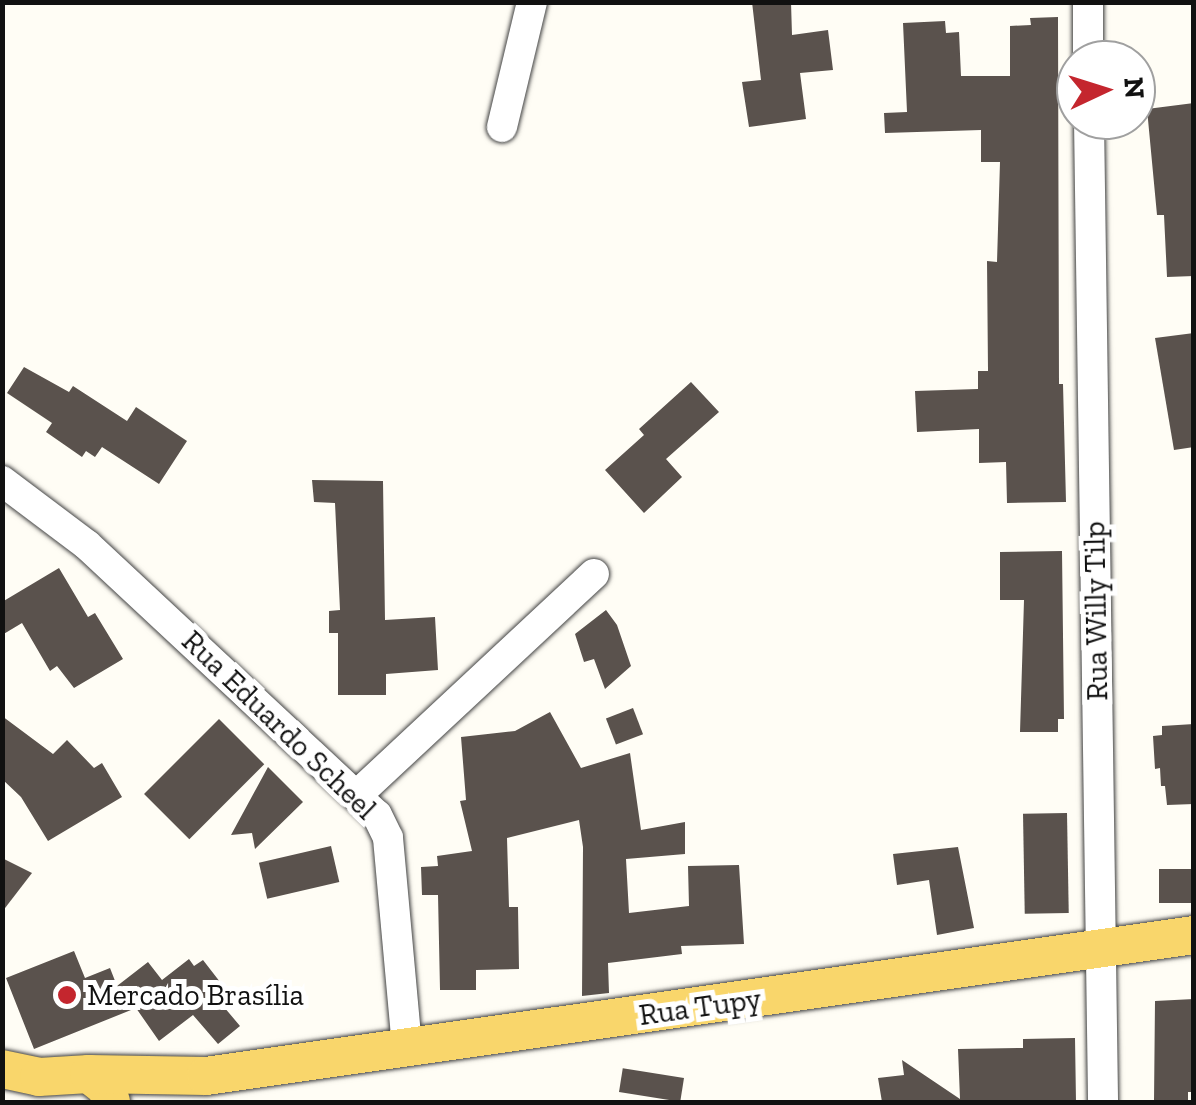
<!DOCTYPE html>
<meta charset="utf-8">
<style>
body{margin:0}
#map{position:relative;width:1196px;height:1105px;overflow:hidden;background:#fffdf5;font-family:"Zilla Slab",serif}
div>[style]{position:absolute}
.building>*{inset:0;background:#5a524d;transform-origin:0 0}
.roads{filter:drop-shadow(0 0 2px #444) drop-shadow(0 0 2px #444)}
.minor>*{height:30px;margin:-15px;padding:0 15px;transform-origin:15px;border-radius:15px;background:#fff}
.major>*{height:38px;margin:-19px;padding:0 19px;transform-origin:19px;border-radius:19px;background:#f9d66b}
.dots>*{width:28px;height:28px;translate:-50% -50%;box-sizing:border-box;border:5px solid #fff;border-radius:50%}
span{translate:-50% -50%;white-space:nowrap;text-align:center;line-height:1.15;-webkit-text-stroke:10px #fff;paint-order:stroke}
.street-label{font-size:30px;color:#111}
.poi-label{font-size:30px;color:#111}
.left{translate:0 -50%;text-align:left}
.frame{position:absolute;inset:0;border:5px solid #111;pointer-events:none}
.north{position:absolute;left:1056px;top:40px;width:100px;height:100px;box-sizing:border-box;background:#fff;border:2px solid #a0a0a0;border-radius:50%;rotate:86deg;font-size:28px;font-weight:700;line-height:40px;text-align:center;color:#111}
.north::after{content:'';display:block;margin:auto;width:35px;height:45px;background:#c4262e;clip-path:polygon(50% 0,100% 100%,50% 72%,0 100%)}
</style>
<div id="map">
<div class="building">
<i style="clip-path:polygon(752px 2px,791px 2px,792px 35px,828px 30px,833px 70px,800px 73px,806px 119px,749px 127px,742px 82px,761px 80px)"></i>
<i style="clip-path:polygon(1058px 17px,1059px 384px,1063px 384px,1066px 502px,1007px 503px,1006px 462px,979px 463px,979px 429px,917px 432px,915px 391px,978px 389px,978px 371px,988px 371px,987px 261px,997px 262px,1000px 162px,981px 162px,981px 130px,885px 133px,884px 113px,907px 112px,903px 23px,945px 21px,946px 33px,959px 32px,961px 76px,1010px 76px,1010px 26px,1031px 25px,1030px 18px)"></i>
<i style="clip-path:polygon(1194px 103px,1194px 276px,1167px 277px,1164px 215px,1157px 215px,1147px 109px)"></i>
<i style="clip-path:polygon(1194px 333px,1194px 447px,1174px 450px,1155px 338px)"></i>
<i style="clip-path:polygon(24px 367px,69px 392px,73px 386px,127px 421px,136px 407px,187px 441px,159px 484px,102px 447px,95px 457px,86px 451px,82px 457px,46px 432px,52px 423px,7px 393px)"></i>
<i style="clip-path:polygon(691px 382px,719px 412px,666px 459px,682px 477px,644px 513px,605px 470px,644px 435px,639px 429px)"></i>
<i style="clip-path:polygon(312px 480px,383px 481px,385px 620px,435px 617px,438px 670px,386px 674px,386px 695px,338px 695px,338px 633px,329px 633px,329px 611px,340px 610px,335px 503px,314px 502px)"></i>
<i style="clip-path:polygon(1062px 551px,1064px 719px,1058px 719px,1058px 732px,1020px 732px,1024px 600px,1000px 600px,1000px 552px)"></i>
<i style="clip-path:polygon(59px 568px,88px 617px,95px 613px,123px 659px,74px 688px,57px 666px,50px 671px,22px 623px,2px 635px,2px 602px)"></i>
<i style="clip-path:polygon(606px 610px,617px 625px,631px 666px,605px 689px,594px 659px,584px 662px,575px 634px)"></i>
<i style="left:633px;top:708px;width:28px;height:29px;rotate:69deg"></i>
<i style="clip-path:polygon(550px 712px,581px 768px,630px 753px,641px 830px,685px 822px,685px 854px,626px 859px,629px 913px,689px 906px,688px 866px,739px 865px,744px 944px,681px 946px,682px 954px,608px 963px,609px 993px,582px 996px,583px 847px,579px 820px,507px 838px,509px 907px,518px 907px,519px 969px,476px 970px,476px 990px,440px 990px,438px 895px,422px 895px,421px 867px,438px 866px,437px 856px,472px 851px,460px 801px,466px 800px,461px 737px,515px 731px)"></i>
<i style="clip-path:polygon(2px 716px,53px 754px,67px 740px,94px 768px,102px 763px,122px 797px,48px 841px,21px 797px,2px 779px)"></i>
<i style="left:219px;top:719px;width:64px;height:106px;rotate:45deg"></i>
<i style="clip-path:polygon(1194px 724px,1194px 804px,1167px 805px,1165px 786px,1161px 786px,1160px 768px,1155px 769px,1153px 736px,1162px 735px,1162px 726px)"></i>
<i style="clip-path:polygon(268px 767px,303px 802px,255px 849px,252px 833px,231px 835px)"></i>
<i style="left:1067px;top:813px;width:100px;height:44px;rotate:89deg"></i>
<i style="left:331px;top:846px;width:37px;height:74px;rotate:77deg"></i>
<i style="clip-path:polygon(958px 847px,974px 928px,937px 935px,929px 880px,897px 885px,893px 854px)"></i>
<i style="clip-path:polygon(2px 858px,32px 873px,2px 912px)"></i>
<i style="left:1194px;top:869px;width:34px;height:35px;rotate:90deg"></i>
<i style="clip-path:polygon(74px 951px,85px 978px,110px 968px,117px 986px,148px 962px,162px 980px,189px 959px,194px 966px,203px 960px,234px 1000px,224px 1007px,240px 1026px,218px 1044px,193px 1015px,159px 1041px,136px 1008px,34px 1049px,6px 978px)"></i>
<i style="clip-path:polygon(1194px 999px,1194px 1092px,1188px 1092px,1188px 1102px,1154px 1102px,1155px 1001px)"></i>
<i style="clip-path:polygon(1075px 1038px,1076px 1102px,882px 1102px,878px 1078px,904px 1075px,902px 1060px,960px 1099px,958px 1049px,1023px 1048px,1023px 1039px)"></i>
<i style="left:684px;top:1078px;width:24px;height:62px;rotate:99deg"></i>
</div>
<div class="roads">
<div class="minor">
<i style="left:1088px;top:2px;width:58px;rotate:90deg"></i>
<i style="left:1089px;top:120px;width:982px;rotate:89.18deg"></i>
<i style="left:502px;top:127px;width:129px;rotate:-76.5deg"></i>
<i style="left:2px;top:481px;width:106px;rotate:37deg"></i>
<i style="left:87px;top:545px;width:396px;rotate:43deg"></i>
<i style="left:377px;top:815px;width:25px;rotate:64deg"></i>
<i style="left:388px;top:838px;width:211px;rotate:84.8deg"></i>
<i style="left:357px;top:795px;width:324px;rotate:-43deg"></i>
</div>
<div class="major">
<i style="left:2px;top:1069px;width:38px;rotate:12deg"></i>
<i style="left:39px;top:1077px;width:50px;rotate:-3.4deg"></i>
<i style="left:89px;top:1074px;width:23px;rotate:38deg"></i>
<i style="left:107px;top:1088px;width:15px;rotate:74deg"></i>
<i style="left:89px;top:1074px;width:117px;rotate:1deg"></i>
<i style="left:206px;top:1076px;width:998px;rotate:-8.12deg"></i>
</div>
</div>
<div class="dots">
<i style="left:67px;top:995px;background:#c4262e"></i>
</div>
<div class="street-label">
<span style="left:1096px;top:611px;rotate:-91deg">Rua Willy Tilp</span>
<span style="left:279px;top:725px;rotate:44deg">Rua Eduardo Scheel</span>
<span style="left:700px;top:1007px;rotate:-8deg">Rua Tupy</span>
</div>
<div class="poi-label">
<span class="left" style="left:87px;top:995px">Mercado Brasília</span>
</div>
<div class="frame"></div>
<div class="north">N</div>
</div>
